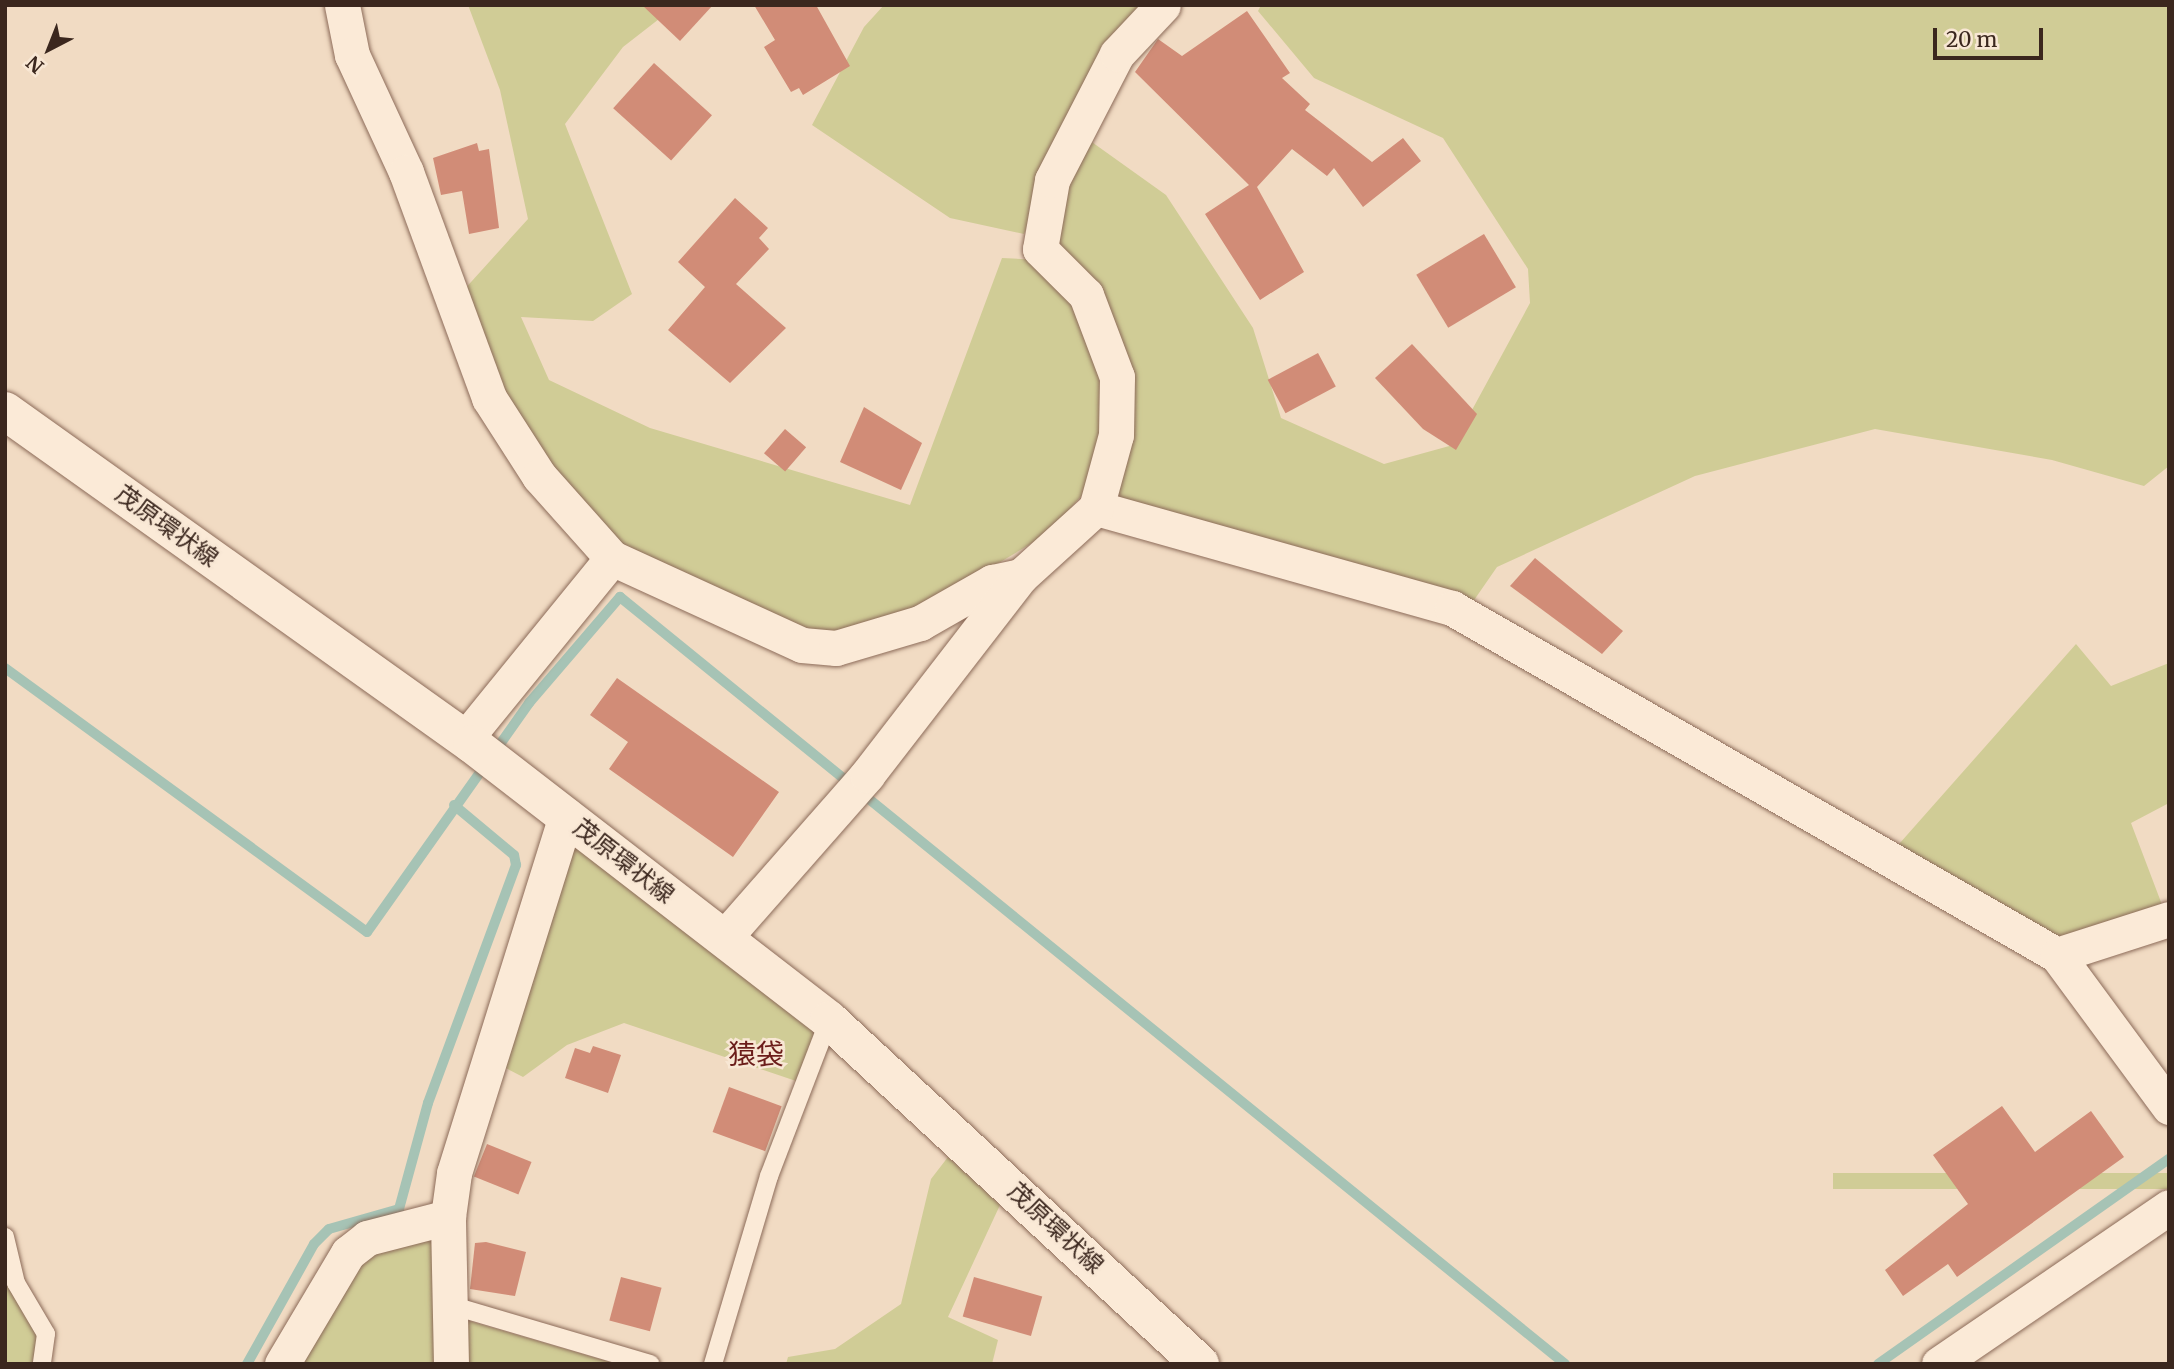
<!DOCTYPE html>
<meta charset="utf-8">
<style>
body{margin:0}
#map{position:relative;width:2174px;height:1369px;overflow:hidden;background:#f1dbc3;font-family:Merriweather,"Noto Sans JP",serif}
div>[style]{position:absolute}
.green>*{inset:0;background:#d0cc96;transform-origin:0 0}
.stream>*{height:10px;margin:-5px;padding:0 5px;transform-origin:5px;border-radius:5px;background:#a6c3b5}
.building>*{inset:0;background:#d18c77;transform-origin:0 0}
.roads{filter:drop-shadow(0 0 2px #8c6b59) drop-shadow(0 0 2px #8c6b59)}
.service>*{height:18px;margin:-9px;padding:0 9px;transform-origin:9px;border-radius:9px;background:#fbead7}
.minor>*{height:35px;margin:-17.5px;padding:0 17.5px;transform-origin:17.5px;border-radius:17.5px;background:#fbead7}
.secondary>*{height:38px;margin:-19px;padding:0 19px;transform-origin:19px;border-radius:19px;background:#fbead7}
span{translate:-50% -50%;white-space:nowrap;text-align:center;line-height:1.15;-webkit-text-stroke:5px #f8e7d4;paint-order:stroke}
.street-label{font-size:24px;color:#3b271e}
.quarter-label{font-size:28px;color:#6b1d1a}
.frame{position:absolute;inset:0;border:7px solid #3b271e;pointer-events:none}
.north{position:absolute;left:14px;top:14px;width:70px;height:70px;-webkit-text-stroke:5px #f8e7d4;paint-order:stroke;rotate:222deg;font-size:19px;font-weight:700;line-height:28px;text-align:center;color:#3b271e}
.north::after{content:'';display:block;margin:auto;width:24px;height:32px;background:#3b271e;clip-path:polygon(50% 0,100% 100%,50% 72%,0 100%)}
.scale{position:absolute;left:1933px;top:28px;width:110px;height:32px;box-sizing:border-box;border:4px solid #3b271e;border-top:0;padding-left:9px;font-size:21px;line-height:24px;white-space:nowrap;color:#3b271e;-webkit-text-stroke:5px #f8e7d4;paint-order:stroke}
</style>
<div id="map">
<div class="green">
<i style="clip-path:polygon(468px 5px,677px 5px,623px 47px,565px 124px,632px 294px,593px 321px,521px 317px,549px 380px,650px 428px,910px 505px,1002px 258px,1039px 260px,1079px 299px,1096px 355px,1104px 410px,1097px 470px,1083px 494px,1049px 533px,901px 621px,827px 641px,618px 551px,502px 399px,462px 292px,528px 219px,500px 90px)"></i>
<i style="clip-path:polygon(884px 5px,1142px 5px,1049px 172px,1024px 234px,950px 218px,812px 125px,864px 27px)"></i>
<i style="clip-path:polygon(1261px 5px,2169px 5px,2169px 466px,2144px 486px,2052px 460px,1875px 429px,1695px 476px,1497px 567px,1470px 606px,1120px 505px,1092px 289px,1053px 234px,1061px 199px,1089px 140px,1166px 195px,1253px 328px,1281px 418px,1384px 464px,1453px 445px,1530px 303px,1528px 269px,1443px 138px,1314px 78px,1258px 11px)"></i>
<i style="clip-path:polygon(2076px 644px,2111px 686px,2169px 663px,2169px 803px,2131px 823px,2164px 910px,2050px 941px,1892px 852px)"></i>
<i style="clip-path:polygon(573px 845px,815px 1031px,796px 1081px,624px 1023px,567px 1045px,523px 1077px,502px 1066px)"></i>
<i style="clip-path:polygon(948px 1157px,1000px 1205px,948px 1317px,998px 1340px,992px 1364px,786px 1364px,788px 1357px,835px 1349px,901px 1304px,931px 1179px)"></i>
<i style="left:2169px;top:1173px;width:16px;height:336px;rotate:90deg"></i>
<i style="clip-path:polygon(431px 1232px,441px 1364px,294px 1364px,370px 1247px)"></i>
<i style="clip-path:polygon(5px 1276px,38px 1334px,35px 1364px,5px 1364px)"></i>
<i style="clip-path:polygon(459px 1318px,617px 1364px,460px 1364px)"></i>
</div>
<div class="stream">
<i style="left:5px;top:668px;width:448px;rotate:36.1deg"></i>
<i style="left:367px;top:932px;width:281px;rotate:-54.7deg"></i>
<i style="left:529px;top:703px;width:140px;rotate:-49.4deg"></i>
<i style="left:620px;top:597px;width:1217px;rotate:39.06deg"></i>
<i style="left:247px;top:1364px;width:137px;rotate:-60.8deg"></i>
<i style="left:314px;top:1244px;width:21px;rotate:-45deg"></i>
<i style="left:329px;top:1229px;width:73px;rotate:-15.9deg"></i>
<i style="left:399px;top:1209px;width:110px;rotate:-74.7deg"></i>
<i style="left:428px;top:1103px;width:254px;rotate:-69.7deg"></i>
<i style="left:516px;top:865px;width:10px;rotate:-101deg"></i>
<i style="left:514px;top:855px;width:78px;rotate:-140.2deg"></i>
<i style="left:1878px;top:1364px;width:356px;rotate:-35.2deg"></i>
</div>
<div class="building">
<i style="clip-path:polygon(642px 5px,713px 5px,680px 41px)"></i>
<i style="clip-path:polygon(754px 5px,816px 5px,850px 66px,803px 95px,799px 88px,791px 92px,764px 47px,775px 40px)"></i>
<i style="clip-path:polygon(1247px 11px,1290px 73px,1282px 78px,1310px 104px,1305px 110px,1372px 162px,1403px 138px,1421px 161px,1363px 207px,1334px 168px,1327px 176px,1292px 149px,1257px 187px,1304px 272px,1260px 300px,1205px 214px,1249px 185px,1135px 72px,1158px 39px,1182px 56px)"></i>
<i style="left:654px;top:63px;width:78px;height:61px;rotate:42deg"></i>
<i style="clip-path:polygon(477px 143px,479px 151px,489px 149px,499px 228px,469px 234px,462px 191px,441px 195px,433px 158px)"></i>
<i style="clip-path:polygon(735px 198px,768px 228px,759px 238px,769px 249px,736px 284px,786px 328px,730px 383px,668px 330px,705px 287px,678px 262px)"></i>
<i style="left:1484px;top:234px;width:62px;height:79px;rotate:59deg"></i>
<i style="clip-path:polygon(1412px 344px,1477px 414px,1456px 450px,1423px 429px,1375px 378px)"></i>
<i style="left:1318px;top:353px;width:38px;height:57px;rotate:62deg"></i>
<i style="clip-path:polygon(864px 407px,922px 443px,901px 490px,840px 462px)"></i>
<i style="left:785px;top:429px;width:28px;height:32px;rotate:41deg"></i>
<i style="clip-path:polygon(1535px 558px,1623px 631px,1602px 654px,1510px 586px)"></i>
<i style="clip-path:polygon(617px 678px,779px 792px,733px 857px,609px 769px,628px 742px,590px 715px)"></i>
<i style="clip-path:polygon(593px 1046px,621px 1055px,608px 1093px,565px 1078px,575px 1048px,590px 1053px)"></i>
<i style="left:729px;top:1087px;width:56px;height:48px;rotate:20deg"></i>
<i style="clip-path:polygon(2002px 1106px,2035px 1152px,2091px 1111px,2124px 1157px,1957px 1277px,1948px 1264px,1903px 1296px,1885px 1270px,1968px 1204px,1933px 1155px)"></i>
<i style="left:487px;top:1144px;width:48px;height:35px;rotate:22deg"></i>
<i style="clip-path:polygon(486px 1242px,526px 1252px,515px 1296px,470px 1289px,475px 1243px)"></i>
<i style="left:621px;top:1277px;width:42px;height:45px;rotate:15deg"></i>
<i style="left:974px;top:1277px;width:71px;height:41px;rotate:16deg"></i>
</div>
<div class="roads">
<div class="service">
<i style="left:5px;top:1237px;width:47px;rotate:76.6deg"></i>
<i style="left:16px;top:1283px;width:59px;rotate:59.5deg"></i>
<i style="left:46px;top:1334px;width:30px;rotate:98deg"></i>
<i style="left:450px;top:1305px;width:209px;rotate:16.4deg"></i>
<i style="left:713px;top:1364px;width:196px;rotate:-73.4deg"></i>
<i style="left:769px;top:1176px;width:167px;rotate:-69deg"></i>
</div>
<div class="minor">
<i style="left:342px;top:5px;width:51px;rotate:78.7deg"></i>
<i style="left:352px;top:55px;width:129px;rotate:65.2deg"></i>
<i style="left:406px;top:172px;width:241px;rotate:69.8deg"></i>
<i style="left:489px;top:398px;width:93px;rotate:57.3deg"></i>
<i style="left:539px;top:476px;width:110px;rotate:48.3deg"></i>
<i style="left:612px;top:558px;width:209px;rotate:24.6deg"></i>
<i style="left:802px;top:645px;width:34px;rotate:5deg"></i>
<i style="left:836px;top:648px;width:88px;rotate:-16.6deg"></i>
<i style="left:920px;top:623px;width:83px;rotate:-29.7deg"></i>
<i style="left:992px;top:582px;width:30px;rotate:-12deg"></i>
<i style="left:1096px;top:508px;width:370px;rotate:15.7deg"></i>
<i style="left:1452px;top:608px;width:697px;rotate:29.84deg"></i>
<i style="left:2057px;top:955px;width:189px;rotate:53.6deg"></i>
<i style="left:465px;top:739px;width:233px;rotate:-50.9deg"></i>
<i style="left:724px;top:938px;width:217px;rotate:-48.7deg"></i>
<i style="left:867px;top:775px;width:252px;rotate:-52.3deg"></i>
<i style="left:1021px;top:576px;width:101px;rotate:-42.2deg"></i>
<i style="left:1096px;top:508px;width:76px;rotate:-74.7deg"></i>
<i style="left:1116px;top:435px;width:58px;rotate:-89deg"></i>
<i style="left:1117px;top:377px;width:88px;rotate:-110.7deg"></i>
<i style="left:1086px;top:295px;width:65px;rotate:-135deg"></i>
<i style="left:1040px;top:249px;width:70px;rotate:-80.1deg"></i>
<i style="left:1052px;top:180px;width:142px;rotate:-62.7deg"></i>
<i style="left:1117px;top:54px;width:67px;rotate:-46.8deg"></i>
<i style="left:2057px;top:955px;width:118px;rotate:-17.8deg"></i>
<i style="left:282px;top:1364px;width:129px;rotate:-59.3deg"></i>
<i style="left:348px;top:1253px;width:24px;rotate:-38deg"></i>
<i style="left:367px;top:1238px;width:84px;rotate:-14.5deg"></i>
<i style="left:451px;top:1364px;width:147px;rotate:-91.2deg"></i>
<i style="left:448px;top:1217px;width:44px;rotate:-82.2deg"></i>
<i style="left:454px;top:1173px;width:375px;rotate:-72.6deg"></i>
<i style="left:1939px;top:1364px;width:278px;rotate:-34.3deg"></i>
</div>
<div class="secondary">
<i style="left:5px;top:411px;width:574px;rotate:35.49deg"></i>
<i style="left:472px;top:744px;width:451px;rotate:37.7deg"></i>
<i style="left:829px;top:1020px;width:506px;rotate:42.84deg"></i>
</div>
</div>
<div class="street-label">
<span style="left:167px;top:526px;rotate:36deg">茂原環状線</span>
<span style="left:624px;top:861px;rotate:38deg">茂原環状線</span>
<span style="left:1056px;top:1228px;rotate:43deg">茂原環状線</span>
</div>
<div class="quarter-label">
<span style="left:756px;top:1054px">猿袋</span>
</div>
<div class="frame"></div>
<div class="north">N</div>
<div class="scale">20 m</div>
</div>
